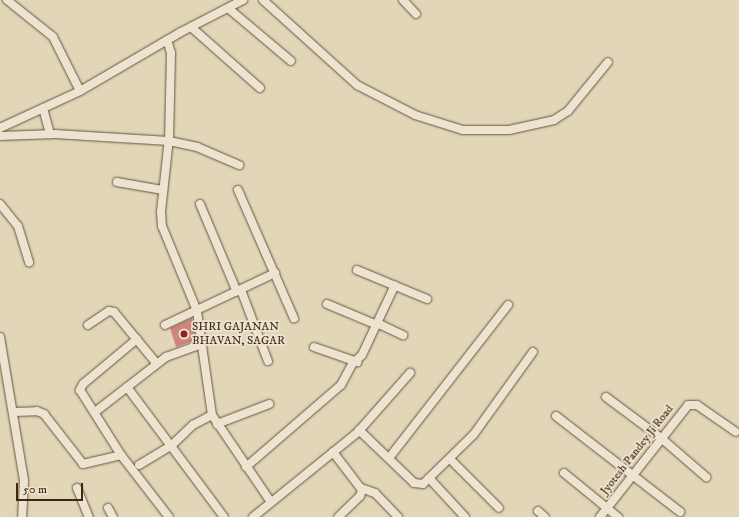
<!DOCTYPE html>
<style>
body{margin:0}
#map{position:relative;width:739px;height:517px;overflow:hidden;background:#e1d6b7;font-family:"IM FELL DW Pica",serif}
div>[style]{position:absolute}
.building>*{inset:0;background:#cd857d}
.roads{filter:drop-shadow(0 0 1px #69533b) drop-shadow(0 0 1px #69533b)}
.minor>*{height:8px;margin:-4px;padding:0 4px;transform-origin:4px;border-radius:4px;background:#ece4d0}
.dots>*{width:11px;height:11px;translate:-50% -50%;box-sizing:border-box;border:2px solid #ece4d0;border-radius:50%}
span{translate:-50% -50%;white-space:nowrap;text-align:center;line-height:1.15;-webkit-text-stroke:3.5px #ece4d0;paint-order:stroke}
.poi-label{font-size:12px;color:#412712}
.left{translate:0 -50%;text-align:left}
.street-label{font-size:12px;color:#412712}
.scale{position:absolute;left:16px;top:483px;width:67px;height:18px;box-sizing:border-box;border:2px solid #412712;border-top:0;padding-left:5px;font-size:12px;line-height:14px;white-space:nowrap;color:#412712;-webkit-text-stroke:3px #ece4d0;paint-order:stroke}
</style>
<div id="map">
<div class="building">
<i style="clip-path:polygon(192px 318px,196px 340px,176px 347px,170px 328px)"></i>
</div>
<div class="roads">
<div class="minor">
<i style="left:7px;top:0;width:59px;rotate:38.8deg"></i>
<i style="left:53px;top:37px;width:60px;rotate:63.4deg"></i>
<i style="left:263px;top:0;width:127px;rotate:42.1deg"></i>
<i style="left:357px;top:85px;width:65px;rotate:27.3deg"></i>
<i style="left:415px;top:115px;width:50px;rotate:17.4deg"></i>
<i style="left:463px;top:130px;width:46px"></i>
<i style="left:509px;top:130px;width:46px;rotate:-12.5deg"></i>
<i style="left:554px;top:120px;width:17px;rotate:-33deg"></i>
<i style="left:568px;top:111px;width:63px;rotate:-50.8deg"></i>
<i style="left:403px;top:0;width:19px;rotate:47deg"></i>
<i style="left:228px;top:8px;width:82px;rotate:40.1deg"></i>
<i style="left:191px;top:27px;width:92px;rotate:41.5deg"></i>
<i style="left:167px;top:40px;width:14px;rotate:73deg"></i>
<i style="left:171px;top:53px;width:85px;rotate:91.3deg"></i>
<i style="left:169px;top:138px;width:74px;rotate:96.2deg"></i>
<i style="left:161px;top:212px;width:14px;rotate:86deg"></i>
<i style="left:162px;top:226px;width:92px;rotate:67.6deg"></i>
<i style="left:197px;top:311px;width:105px;rotate:81.8deg"></i>
<i style="left:212px;top:415px;width:105px;rotate:55.9deg"></i>
<i style="left:43px;top:108px;width:27px;rotate:75deg"></i>
<i style="left:0;top:128px;width:88px;rotate:-24.8deg"></i>
<i style="left:80px;top:91px;width:117px;rotate:-30.3deg"></i>
<i style="left:181px;top:32px;width:70px;rotate:-27.3deg"></i>
<i style="left:0;top:136px;width:55px;rotate:-2.1deg"></i>
<i style="left:55px;top:134px;width:114px;rotate:3.5deg"></i>
<i style="left:169px;top:141px;width:29px;rotate:12deg"></i>
<i style="left:197px;top:147px;width:46px;rotate:23.2deg"></i>
<i style="left:117px;top:182px;width:47px;rotate:9.9deg"></i>
<i style="left:238px;top:190px;width:140px;rotate:66.4deg"></i>
<i style="left:0;top:204px;width:28px;rotate:51deg"></i>
<i style="left:18px;top:226px;width:38px;rotate:73deg"></i>
<i style="left:200px;top:204px;width:95px;rotate:67.2deg"></i>
<i style="left:357px;top:270px;width:76px;rotate:22.5deg"></i>
<i style="left:241px;top:290px;width:76px;rotate:69.2deg"></i>
<i style="left:327px;top:304px;width:54px;rotate:22.8deg"></i>
<i style="left:377px;top:323px;width:29px;rotate:25deg"></i>
<i style="left:88px;top:325px;width:25px;rotate:-34deg"></i>
<i style="left:109px;top:311px;width:5px;rotate:11deg"></i>
<i style="left:114px;top:312px;width:67px;rotate:50.4deg"></i>
<i style="left:165px;top:325px;width:122px;rotate:-25.3deg"></i>
<i style="left:0;top:337px;width:146px;rotate:80.5deg"></i>
<i style="left:24px;top:481px;width:36px;rotate:93deg"></i>
<i style="left:137px;top:339px;width:70px;rotate:140.2deg"></i>
<i style="left:83px;top:384px;width:7px;rotate:117deg"></i>
<i style="left:80px;top:390px;width:77px;rotate:57.8deg"></i>
<i style="left:121px;top:455px;width:78px;rotate:52.3deg"></i>
<i style="left:314px;top:347px;width:46px;rotate:19.2deg"></i>
<i style="left:127px;top:387px;width:162px;rotate:53.3deg"></i>
<i style="left:606px;top:397px;width:69px;rotate:36.7deg"></i>
<i style="left:661px;top:438px;width:60px;rotate:40.9deg"></i>
<i style="left:14px;top:412px;width:23px;rotate:-2deg"></i>
<i style="left:37px;top:411px;width:8px;rotate:23deg"></i>
<i style="left:44px;top:414px;width:63px;rotate:52deg"></i>
<i style="left:83px;top:464px;width:39px;rotate:-13deg"></i>
<i style="left:95px;top:412px;width:90px;rotate:-37.8deg"></i>
<i style="left:166px;top:357px;width:38px;rotate:-20deg"></i>
<i style="left:556px;top:416px;width:157px;rotate:37.7deg"></i>
<i style="left:217px;top:424px;width:56px;rotate:-21deg"></i>
<i style="left:359px;top:430px;width:76px;rotate:43.9deg"></i>
<i style="left:414px;top:483px;width:9px;rotate:6deg"></i>
<i style="left:423px;top:484px;width:71px;rotate:-44.4deg"></i>
<i style="left:474px;top:434px;width:101px;rotate:-54.3deg"></i>
<i style="left:333px;top:452px;width:48px;rotate:52.7deg"></i>
<i style="left:362px;top:490px;width:6px;rotate:108deg"></i>
<i style="left:360px;top:496px;width:30px;rotate:136deg"></i>
<i style="left:389px;top:458px;width:194px;rotate:-52.1deg"></i>
<i style="left:450px;top:459px;width:69px;rotate:45deg"></i>
<i style="left:139px;top:465px;width:39px;rotate:-31deg"></i>
<i style="left:172px;top:445px;width:29px;rotate:-44deg"></i>
<i style="left:193px;top:425px;width:21px;rotate:-28deg"></i>
<i style="left:246px;top:467px;width:125px;rotate:-40.8deg"></i>
<i style="left:341px;top:385px;width:24px;rotate:-62deg"></i>
<i style="left:352px;top:364px;width:13px;rotate:-42deg"></i>
<i style="left:362px;top:355px;width:77px;rotate:-64.8deg"></i>
<i style="left:564px;top:473px;width:70px;rotate:39.2deg"></i>
<i style="left:429px;top:478px;width:53px;rotate:47.3deg"></i>
<i style="left:77px;top:488px;width:31px;rotate:68deg"></i>
<i style="left:361px;top:488px;width:15px;rotate:20deg"></i>
<i style="left:375px;top:493px;width:33px;rotate:46deg"></i>
<i style="left:108px;top:508px;width:10px;rotate:61deg"></i>
<i style="left:538px;top:511px;width:9px;rotate:41deg"></i>
<i style="left:253px;top:517px;width:135px;rotate:-39deg"></i>
<i style="left:358px;top:432px;width:79px;rotate:-48.6deg"></i>
<i style="left:600px;top:517px;width:142px;rotate:-51.8deg"></i>
<i style="left:688px;top:405px;width:9px"></i>
<i style="left:697px;top:405px;width:47px;rotate:34.7deg"></i>
</div>
</div>
<div class="dots">
<i style="left:184px;top:334px;background:#8f2418"></i>
</div>
<div class="poi-label">
<span class="left" style="left:192px;top:334px">SHRI GAJANAN<br>BHAVAN, SAGAR</span>
</div>
<div class="street-label">
<span style="left:637px;top:450px;rotate:-52deg">Jyotesh Pandey Ji Road</span>
</div>
<div class="scale">50 m</div>
</div>
